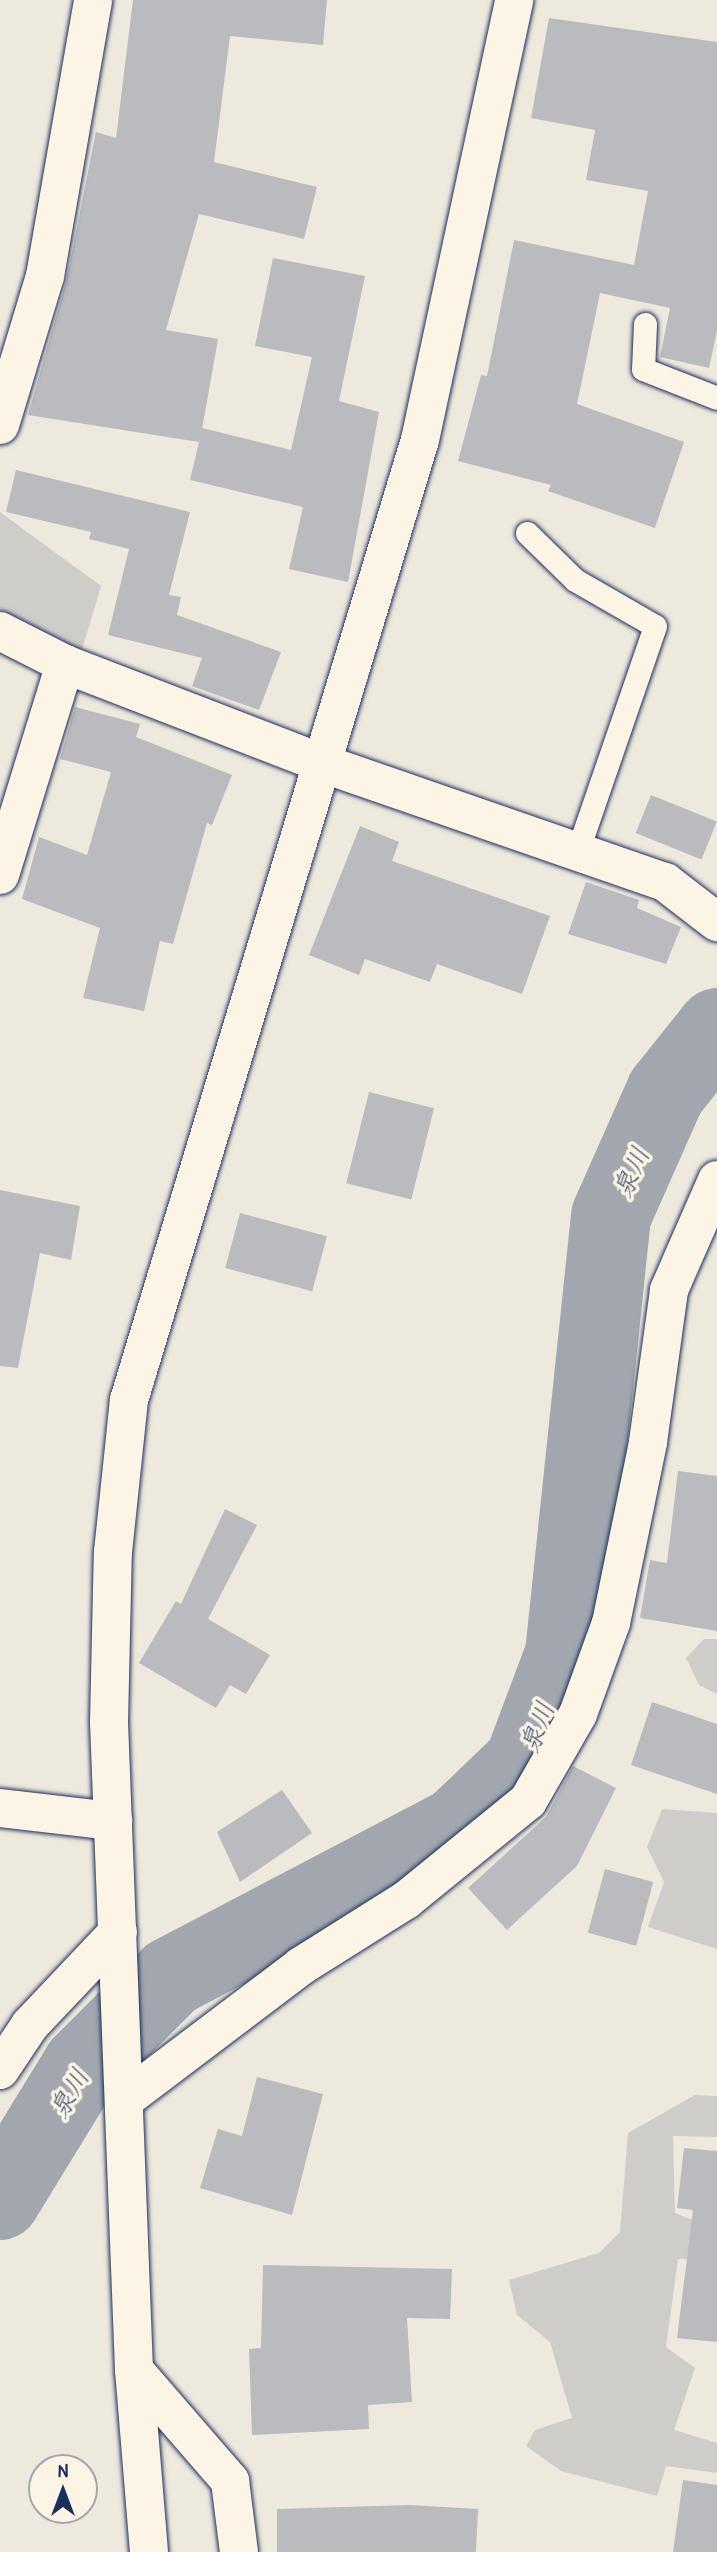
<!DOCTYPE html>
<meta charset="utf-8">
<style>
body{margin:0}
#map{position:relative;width:717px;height:2552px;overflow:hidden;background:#eee9dd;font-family:"Patrick Hand","Klee One",sans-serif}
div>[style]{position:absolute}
.green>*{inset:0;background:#cfcdca}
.river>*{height:80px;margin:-40px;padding:0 40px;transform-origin:40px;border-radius:40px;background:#a2a7af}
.building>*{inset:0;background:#babbbe;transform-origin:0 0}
.roads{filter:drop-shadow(0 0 2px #1b2f5e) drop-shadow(0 0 2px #1b2f5e)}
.service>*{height:23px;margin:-11.5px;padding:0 11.5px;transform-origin:11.5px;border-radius:11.5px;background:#fcf5e5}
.minor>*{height:38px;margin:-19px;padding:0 19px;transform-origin:19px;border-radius:19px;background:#fcf5e5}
.tertiary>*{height:38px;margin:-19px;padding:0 19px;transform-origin:19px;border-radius:19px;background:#fcf5e5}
span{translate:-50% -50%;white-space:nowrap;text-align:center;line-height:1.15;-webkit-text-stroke:7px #fcf5e5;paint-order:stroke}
.water-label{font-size:26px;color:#445376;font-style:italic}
.north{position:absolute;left:28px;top:2454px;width:70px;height:70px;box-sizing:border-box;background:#fcf5e5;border:2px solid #a2a6af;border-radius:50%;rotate:0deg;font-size:19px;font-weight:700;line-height:28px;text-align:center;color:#1b2f5e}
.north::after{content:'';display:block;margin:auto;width:24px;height:32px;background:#1b2f5e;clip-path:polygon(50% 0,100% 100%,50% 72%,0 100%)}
</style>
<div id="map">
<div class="green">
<i style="clip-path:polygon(0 512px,101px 586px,79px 660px,0 643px)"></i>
<i style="clip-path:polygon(704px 1639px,717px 1639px,717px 1694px,699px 1685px,686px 1658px)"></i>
<i style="clip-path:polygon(662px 1809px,717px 1813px,717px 1949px,648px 1927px,664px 1882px,647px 1847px)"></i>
<i style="clip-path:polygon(695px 2095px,717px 2096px,717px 2137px,673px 2136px,675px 2213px,717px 2229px,717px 2258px,678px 2259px,666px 2347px,695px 2368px,674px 2430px,717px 2443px,717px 2473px,666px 2466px,657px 2496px,561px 2471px,526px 2446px,535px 2430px,572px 2418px,550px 2342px,517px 2315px,509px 2280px,599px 2253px,620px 2232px,628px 2133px)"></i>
</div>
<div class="river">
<i style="left:0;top:2200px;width:157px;rotate:-58.5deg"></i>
<i style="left:82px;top:2066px;width:126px;rotate:-45deg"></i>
<i style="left:171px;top:1977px;width:323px;rotate:-27.7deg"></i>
<i style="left:457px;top:1827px;width:93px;rotate:-43.7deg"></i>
<i style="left:524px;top:1763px;width:116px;rotate:-69.4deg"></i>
<i style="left:565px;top:1654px;width:440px;rotate:-84deg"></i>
<i style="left:611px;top:1216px;width:136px;rotate:-66.1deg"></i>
<i style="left:666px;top:1092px;width:82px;rotate:-51.4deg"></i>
</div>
<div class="building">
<i style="clip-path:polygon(133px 0,327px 0,323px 45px,230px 36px,214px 162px,317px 187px,304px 239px,199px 214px,166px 330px,218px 339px,201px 435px,202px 428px,291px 450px,312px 357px,255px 346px,273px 258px,365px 276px,339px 401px,379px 412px,348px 582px,289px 569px,303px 507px,190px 480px,199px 442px,28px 415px,66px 282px,96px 132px,116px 138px)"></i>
<i style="clip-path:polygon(549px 18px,717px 42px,717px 331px,709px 368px,660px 357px,670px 308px,600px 293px,577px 404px,684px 442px,655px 528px,548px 491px,551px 485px,458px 461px,481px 375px,487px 376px,514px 240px,634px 265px,648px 191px,586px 180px,595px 130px,531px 118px)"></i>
<i style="clip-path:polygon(16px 470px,190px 512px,169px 595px,181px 597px,177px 615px,281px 652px,259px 710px,192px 686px,202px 658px,108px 635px,129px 549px,89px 539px,91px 532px,6px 512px)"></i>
<i style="clip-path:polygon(75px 707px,140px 724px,136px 737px,232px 775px,212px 825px,207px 823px,173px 944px,160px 941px,144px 1011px,83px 998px,100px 928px,22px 899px,39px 837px,87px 855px,111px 772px,60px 759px)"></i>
<i style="left:651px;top:795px;width:71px;height:41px;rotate:22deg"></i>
<i style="clip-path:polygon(360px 826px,399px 842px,392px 861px,550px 916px,522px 994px,437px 964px,430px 982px,365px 959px,359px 975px,309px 955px)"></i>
<i style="clip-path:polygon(586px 882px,639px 900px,637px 908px,681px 927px,666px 964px,568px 934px)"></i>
<i style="left:369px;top:1092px;width:67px;height:94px;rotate:14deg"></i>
<i style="clip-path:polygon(0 1190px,80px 1206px,71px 1260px,40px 1253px,18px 1368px,0 1366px)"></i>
<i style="left:240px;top:1213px;width:90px;height:57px;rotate:15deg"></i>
<i style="clip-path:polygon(678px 1471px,717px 1476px,717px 1631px,640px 1618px,650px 1560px,667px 1563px)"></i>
<i style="clip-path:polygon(225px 1509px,257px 1525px,208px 1619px,270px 1655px,246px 1694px,230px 1685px,216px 1708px,139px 1663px,176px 1601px,181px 1604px)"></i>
<i style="clip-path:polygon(652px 1702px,717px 1724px,717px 1794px,631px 1765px)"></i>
<i style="clip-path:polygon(573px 1766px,616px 1788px,577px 1866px,507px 1930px,468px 1888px,546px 1817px)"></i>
<i style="clip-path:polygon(282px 1790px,312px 1833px,240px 1882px,217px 1832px)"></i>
<i style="left:605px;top:1869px;width:50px;height:66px;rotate:15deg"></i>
<i style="clip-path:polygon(257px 2077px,323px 2094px,292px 2215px,200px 2188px,218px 2129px,242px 2136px)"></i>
<i style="clip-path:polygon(684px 2148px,717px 2151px,717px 2342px,677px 2338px,693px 2210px,677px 2208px)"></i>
<i style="clip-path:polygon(263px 2265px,452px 2269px,450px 2319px,407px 2318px,412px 2402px,368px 2405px,369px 2429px,252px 2435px,249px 2349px,261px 2348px)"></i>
<i style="clip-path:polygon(683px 2480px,717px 2485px,717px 2552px,673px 2552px)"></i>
<i style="clip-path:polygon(410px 2505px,478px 2509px,476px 2552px,277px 2552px,277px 2509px)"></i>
</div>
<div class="roads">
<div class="service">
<i style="left:645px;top:324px;width:45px;rotate:92.5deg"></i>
<i style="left:643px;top:369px;width:79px;rotate:21.4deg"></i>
<i style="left:527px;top:533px;width:67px;rotate:44.4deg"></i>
<i style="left:575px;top:580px;width:92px;rotate:29.9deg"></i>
<i style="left:655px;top:626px;width:239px;rotate:109deg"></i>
</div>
<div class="minor">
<i style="left:0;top:425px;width:156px;rotate:-73.2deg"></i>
<i style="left:45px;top:276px;width:280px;rotate:-80.1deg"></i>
<i style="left:0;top:631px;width:73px;rotate:26.9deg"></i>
<i style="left:65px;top:664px;width:278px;rotate:21.1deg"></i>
<i style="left:324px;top:764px;width:361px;rotate:19.1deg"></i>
<i style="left:665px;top:882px;width:66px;rotate:37.6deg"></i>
<i style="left:0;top:875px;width:221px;rotate:-72.9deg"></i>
<i style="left:0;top:1808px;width:114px;rotate:6.6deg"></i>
<i style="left:0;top:2070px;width:54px;rotate:-56.3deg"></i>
<i style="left:30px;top:2025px;width:128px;rotate:-46.6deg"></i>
<i style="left:124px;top:2100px;width:222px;rotate:-37.1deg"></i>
<i style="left:301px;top:1966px;width:124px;rotate:-32.2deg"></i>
<i style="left:406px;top:1900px;width:157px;rotate:-39.1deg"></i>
<i style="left:528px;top:1801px;width:100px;rotate:-60.1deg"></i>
<i style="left:578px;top:1714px;width:97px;rotate:-70.1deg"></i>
<i style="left:611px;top:1623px;width:185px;rotate:-78.4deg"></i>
<i style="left:648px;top:1442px;width:153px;rotate:-82.1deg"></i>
<i style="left:669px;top:1290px;width:120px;rotate:-66.4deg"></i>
<i style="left:134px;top:2370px;width:147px;rotate:49.1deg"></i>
<i style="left:230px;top:2481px;width:72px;rotate:82.8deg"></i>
</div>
<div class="tertiary">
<i style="left:149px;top:2552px;width:183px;rotate:-94.7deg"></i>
<i style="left:134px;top:2370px;width:648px;rotate:-92.21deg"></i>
<i style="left:109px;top:1722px;width:170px;rotate:-88.7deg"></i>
<i style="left:113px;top:1552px;width:153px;rotate:-84deg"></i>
<i style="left:129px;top:1400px;width:1003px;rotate:-73.14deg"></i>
<i style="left:420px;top:440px;width:450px;rotate:-77.9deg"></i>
</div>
</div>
<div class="water-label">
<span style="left:631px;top:1172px;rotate:-66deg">泉川</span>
<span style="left:537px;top:1727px;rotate:-69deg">泉川</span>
<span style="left:69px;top:2093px;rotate:-60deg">泉川</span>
</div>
<div class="north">N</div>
</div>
